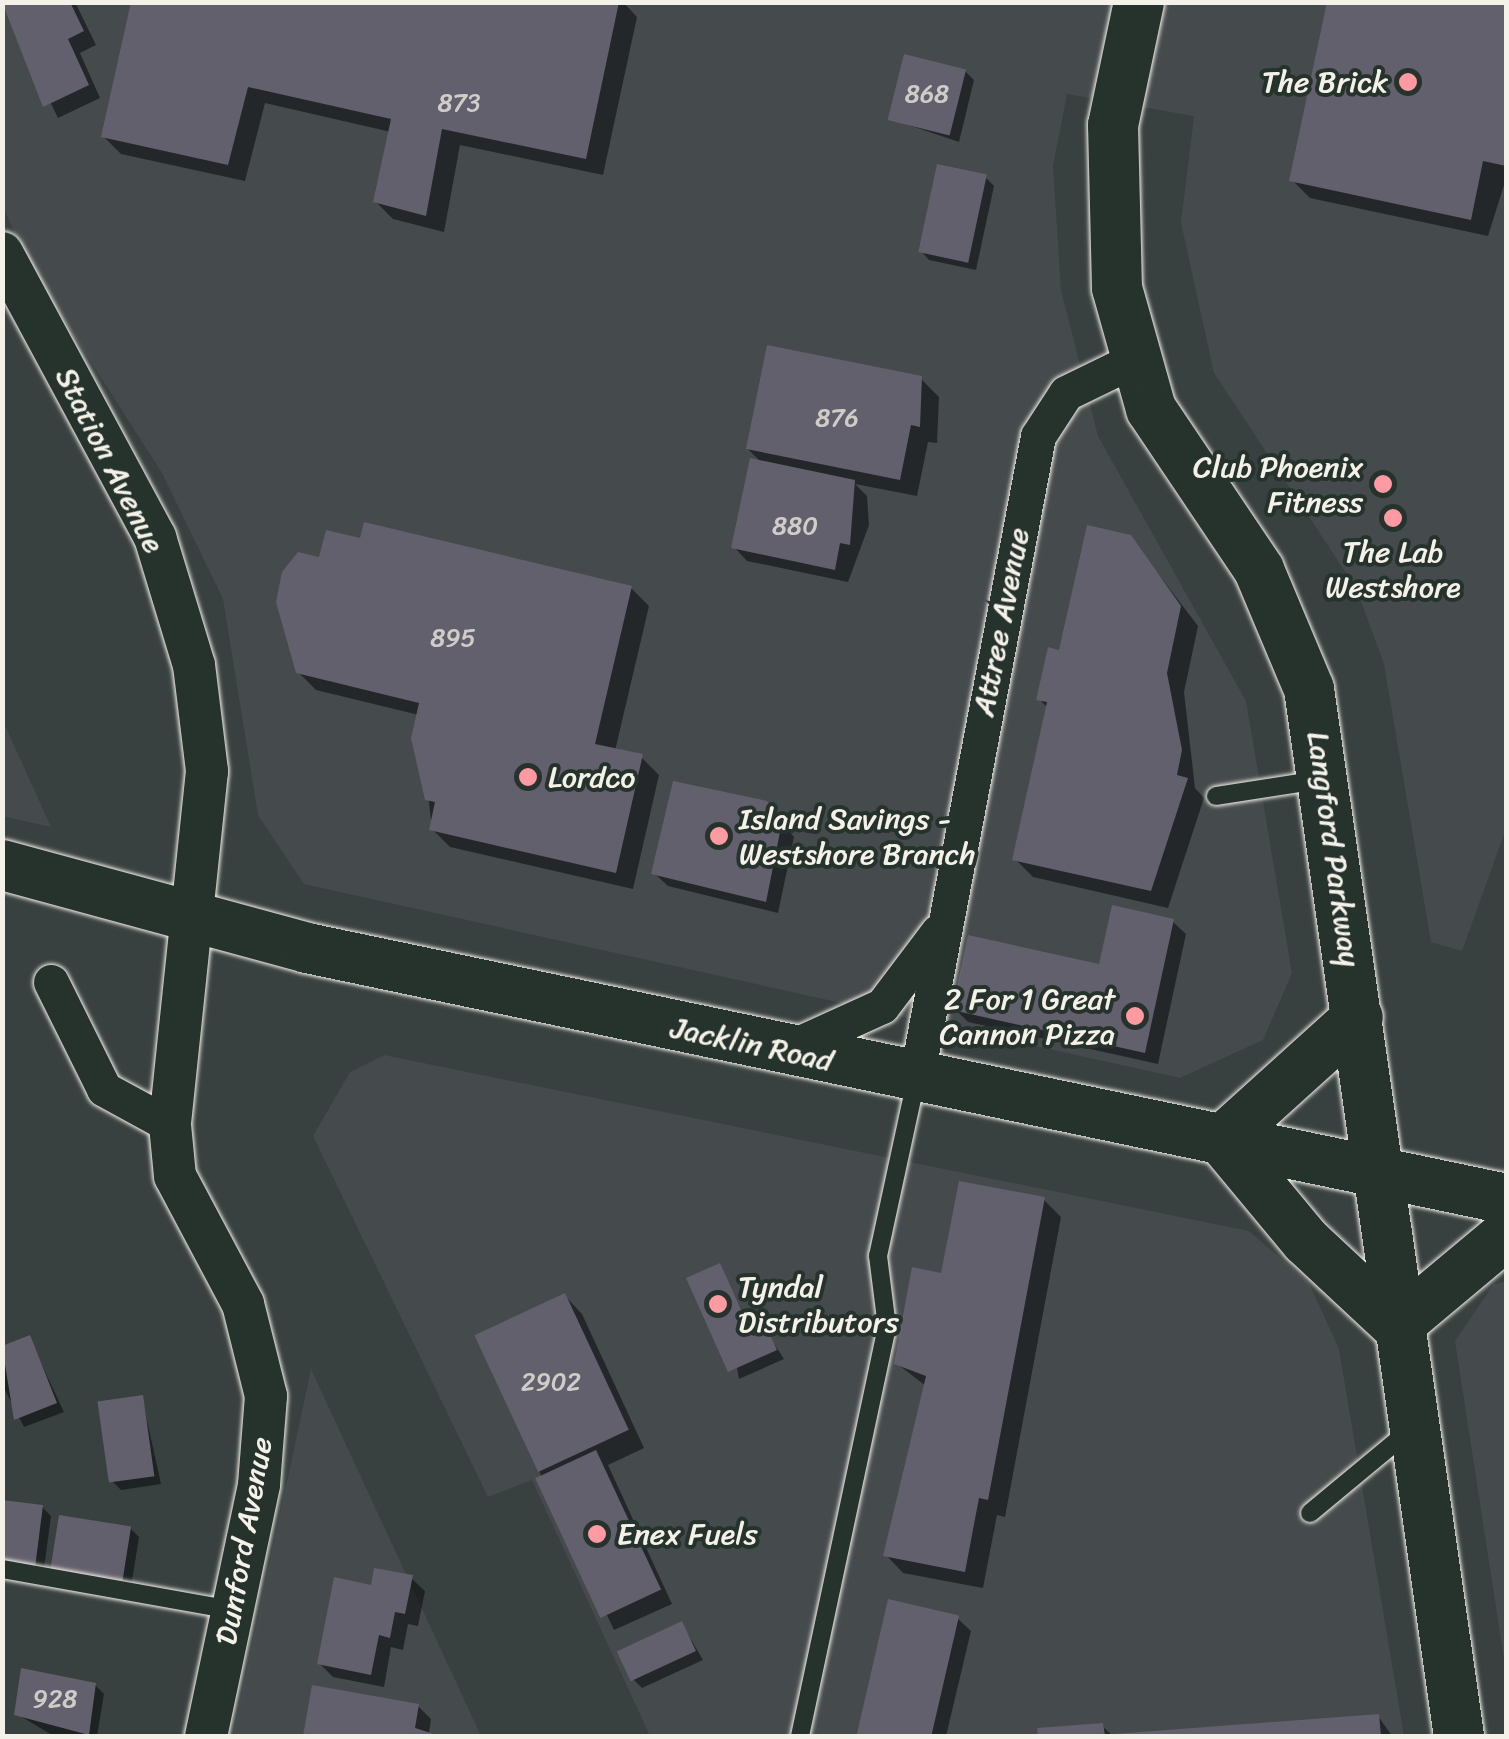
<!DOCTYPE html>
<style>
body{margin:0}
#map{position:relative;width:1509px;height:1739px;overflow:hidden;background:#384040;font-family:Sriracha,sans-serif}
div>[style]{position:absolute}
.built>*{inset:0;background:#454a4d}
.shadow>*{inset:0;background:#0007}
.building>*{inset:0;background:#62606c;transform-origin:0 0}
.roads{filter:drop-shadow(0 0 2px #f4f1e8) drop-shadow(0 0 2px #f4f1e8)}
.service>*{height:18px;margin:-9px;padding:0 9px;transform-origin:9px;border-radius:9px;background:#26332d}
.minor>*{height:35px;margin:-17.5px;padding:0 17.5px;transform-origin:17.5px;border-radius:17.5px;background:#26332d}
.tertiary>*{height:42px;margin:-21px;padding:0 21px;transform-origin:21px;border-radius:21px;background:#26332d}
.secondary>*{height:50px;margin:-25px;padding:0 25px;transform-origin:25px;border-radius:25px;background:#26332d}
.dots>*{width:28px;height:28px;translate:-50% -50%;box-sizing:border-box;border:5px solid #26332d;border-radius:50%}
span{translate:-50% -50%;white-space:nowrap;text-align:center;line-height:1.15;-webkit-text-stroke:8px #26332d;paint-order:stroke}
.number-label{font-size:25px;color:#d0cdc9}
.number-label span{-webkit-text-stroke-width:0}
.poi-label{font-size:30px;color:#f4f1e8}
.right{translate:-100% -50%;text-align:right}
.left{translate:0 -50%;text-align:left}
.street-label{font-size:30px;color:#f4f1e8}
.frame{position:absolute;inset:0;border:5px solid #f4f1e8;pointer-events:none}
</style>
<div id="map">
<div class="built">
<i style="clip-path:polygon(2px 3px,1506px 3px,1506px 829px,1462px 951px,1431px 942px,1384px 664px,1356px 588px,1214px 373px,1181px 223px,1194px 116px,1067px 94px,1053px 166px,1061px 290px,1098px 436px,1246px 701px,1292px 973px,1263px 1040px,1180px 1078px,304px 884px,258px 815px,223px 599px,162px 473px,29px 265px,3px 207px)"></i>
<i style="clip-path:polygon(2px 721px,3px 721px,51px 827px,3px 816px)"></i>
<i style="clip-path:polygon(384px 1055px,1249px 1231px,1309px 1283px,1339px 1349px,1404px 1736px,650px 1736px,532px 1480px,488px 1497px,313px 1136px,350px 1072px)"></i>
<i style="clip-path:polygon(1506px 1281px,1506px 1672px,1455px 1341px,1493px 1285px)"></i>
<i style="clip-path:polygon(311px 1369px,481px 1736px,233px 1736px)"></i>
</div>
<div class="shadow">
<i style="clip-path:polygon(2px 2px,75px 2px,96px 45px,80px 53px,100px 98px,58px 118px)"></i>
<i style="clip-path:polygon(134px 2px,623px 2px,637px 17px,603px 175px,460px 145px,444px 232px,393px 219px,375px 201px,391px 132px,265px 103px,245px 181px,121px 154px,103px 136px)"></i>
<i style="clip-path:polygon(1329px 2px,1506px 2px,1506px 179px,1488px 236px,1310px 198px,1292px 180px)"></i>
<i style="clip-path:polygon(965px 71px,974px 80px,959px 142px,891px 119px)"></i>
<i style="clip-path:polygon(985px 177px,994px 186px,976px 270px,929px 260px,921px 251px)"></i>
<i style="clip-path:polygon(921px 379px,939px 397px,937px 443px,928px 442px,917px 496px,855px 484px,867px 496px,869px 525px,848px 582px,747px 561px,734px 547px,763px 464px,748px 449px)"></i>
<i style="clip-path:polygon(1130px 537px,1198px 626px,1184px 692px,1195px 788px,1204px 798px,1168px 908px,1033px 877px,1015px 859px,1048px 708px,1039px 699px)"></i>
<i style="clip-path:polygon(631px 588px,649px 606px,615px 751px,641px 757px,659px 775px,633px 889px,450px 847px,432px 829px,419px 715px,316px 690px,298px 672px)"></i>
<i style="clip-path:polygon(766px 803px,794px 837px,778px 913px,668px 886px,654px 873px)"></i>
<i style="clip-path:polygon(1172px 921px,1186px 934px,1158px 1064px,968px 1022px,955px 1009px,1100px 967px)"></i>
<i style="clip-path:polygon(1044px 1200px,1061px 1217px,1005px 1517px,997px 1515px,983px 1588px,903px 1573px,886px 1555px,926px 1386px,896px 1363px,943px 1276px)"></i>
<i style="clip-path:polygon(719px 1266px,756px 1338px,767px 1333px,784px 1359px,739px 1379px)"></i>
<i style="clip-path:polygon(565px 1296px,582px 1314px,644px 1448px,608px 1465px,672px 1604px,614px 1630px,539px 1471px)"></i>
<i style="clip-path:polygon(29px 1338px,64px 1412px,24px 1427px,2px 1384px,2px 1349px)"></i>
<i style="clip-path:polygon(142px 1398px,161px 1484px,121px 1490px,112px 1481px)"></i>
<i style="clip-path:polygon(42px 1507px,51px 1516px,43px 1576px,2px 1570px)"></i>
<i style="clip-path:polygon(130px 1528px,139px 1537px,131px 1587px,60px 1569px)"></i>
<i style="clip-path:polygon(411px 1578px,425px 1591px,418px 1626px,408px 1624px,403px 1650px,391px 1647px,384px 1687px,333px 1677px,320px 1664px,372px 1587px)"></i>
<i style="clip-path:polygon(890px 1602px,957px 1618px,971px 1631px,946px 1736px,857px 1736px)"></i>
<i style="clip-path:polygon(682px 1624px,703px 1660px,642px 1688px,633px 1679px)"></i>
<i style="clip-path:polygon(95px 1685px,104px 1694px,97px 1736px,52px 1735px,17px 1714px)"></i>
<i style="clip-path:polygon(314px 1687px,418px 1706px,431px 1719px,429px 1733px,441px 1736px,306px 1736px)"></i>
<i style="clip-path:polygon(1378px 1716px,1392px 1736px,1041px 1736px,1040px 1730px,1102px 1726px,1113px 1736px)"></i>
</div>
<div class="building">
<i style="clip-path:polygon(2px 2px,70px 2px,84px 31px,68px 39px,89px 85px,43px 107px)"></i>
<i style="clip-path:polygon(131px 2px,619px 2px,586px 159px,442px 129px,426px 216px,373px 202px,391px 119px,248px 87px,228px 165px,101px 137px)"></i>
<i style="clip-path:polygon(1327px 2px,1506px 2px,1506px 166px,1483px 161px,1471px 220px,1289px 181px)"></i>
<i style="left:904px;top:54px;width:64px;height:68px;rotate:14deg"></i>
<i style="left:937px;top:164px;width:51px;height:90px;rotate:12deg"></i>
<i style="clip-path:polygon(767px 345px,922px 376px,920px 427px,911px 425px,900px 480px,746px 449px)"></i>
<i style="clip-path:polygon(750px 458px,855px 480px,850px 545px,840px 543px,835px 570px,731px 548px)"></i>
<i style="clip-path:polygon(364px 522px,632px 586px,595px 744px,643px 754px,616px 873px,429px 830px,435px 802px,425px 800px,411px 738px,419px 703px,296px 673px,276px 602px,282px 572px,298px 552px,319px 557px,326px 530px,360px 538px)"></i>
<i style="clip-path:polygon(1087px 525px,1131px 535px,1181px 606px,1167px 673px,1182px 750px,1177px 775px,1188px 778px,1151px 891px,1012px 860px,1047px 702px,1036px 700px,1048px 647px,1059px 650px)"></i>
<i style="clip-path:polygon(673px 781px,767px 801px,782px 822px,766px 902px,651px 874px)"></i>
<i style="clip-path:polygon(1112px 905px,1174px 919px,1145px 1053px,952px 1010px,968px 935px,1099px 964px)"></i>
<i style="clip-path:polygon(959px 1181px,1045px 1197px,988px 1500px,979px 1498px,965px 1572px,883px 1556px,926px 1376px,894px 1364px,912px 1267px,941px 1273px)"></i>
<i style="clip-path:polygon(720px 1263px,753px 1336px,768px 1330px,777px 1350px,728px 1372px,686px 1278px)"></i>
<i style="left:565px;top:1293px;width:151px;height:100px;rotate:65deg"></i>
<i style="clip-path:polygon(30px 1335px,57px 1403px,14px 1420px,2px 1346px)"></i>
<i style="left:143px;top:1395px;width:82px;height:46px;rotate:82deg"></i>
<i style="left:596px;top:1450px;width:154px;height:67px;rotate:65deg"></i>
<i style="clip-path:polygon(2px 1500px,43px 1505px,35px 1568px,2px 1564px)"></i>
<i style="left:59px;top:1515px;width:73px;height:55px;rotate:9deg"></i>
<i style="clip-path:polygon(374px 1568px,413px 1575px,405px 1614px,395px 1612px,390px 1638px,379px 1635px,371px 1675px,317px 1664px,334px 1577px,371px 1585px)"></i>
<i style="left:888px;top:1599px;width:73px;height:141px;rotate:13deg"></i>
<i style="left:682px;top:1621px;width:33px;height:72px;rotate:65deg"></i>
<i style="clip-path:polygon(21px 1668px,96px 1683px,89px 1735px,14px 1715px)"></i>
<i style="clip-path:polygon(312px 1685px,419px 1704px,415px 1728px,440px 1736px,303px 1736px)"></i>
<i style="clip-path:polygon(1379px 1714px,1381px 1736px,1114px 1736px,1114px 1734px)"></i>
<i style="clip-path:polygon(1103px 1723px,1105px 1736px,1038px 1736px,1037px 1728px)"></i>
</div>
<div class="roads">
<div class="service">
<i style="left:1216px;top:796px;width:104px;rotate:-8.8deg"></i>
<i style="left:1310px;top:1513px;width:130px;rotate:-39.7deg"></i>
<i style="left:2px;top:1569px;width:234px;rotate:10.1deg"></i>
<i style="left:800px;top:1736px;width:418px;rotate:-78deg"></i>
<i style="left:887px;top:1327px;width:72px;rotate:-97.2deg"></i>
<i style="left:878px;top:1256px;width:180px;rotate:-77.8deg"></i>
</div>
<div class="minor">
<i style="left:51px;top:982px;width:119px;rotate:63.6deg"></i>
<i style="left:104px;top:1089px;width:75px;rotate:28.6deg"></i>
<i style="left:787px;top:1049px;width:104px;rotate:-24.4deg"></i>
<i style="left:882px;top:1006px;width:93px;rotate:-52.9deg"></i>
<i style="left:916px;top:1080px;width:655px;rotate:-79.27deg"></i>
<i style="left:1038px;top:436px;width:51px;rotate:-56.9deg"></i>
<i style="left:1066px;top:393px;width:73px;rotate:-25.9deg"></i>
</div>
<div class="tertiary">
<i style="left:2px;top:253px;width:323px;rotate:61.7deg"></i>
<i style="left:155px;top:537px;width:134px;rotate:73.1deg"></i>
<i style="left:194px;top:665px;width:107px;rotate:83deg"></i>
<i style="left:207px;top:771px;width:356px;rotate:96deg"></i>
<i style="left:170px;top:1125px;width:51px;rotate:84.4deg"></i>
<i style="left:175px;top:1176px;width:145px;rotate:62deg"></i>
<i style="left:243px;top:1304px;width:95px;rotate:76deg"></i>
<i style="left:266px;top:1396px;width:89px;rotate:94.5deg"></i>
<i style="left:259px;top:1485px;width:257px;rotate:101.9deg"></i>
</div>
<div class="secondary">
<i style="left:1139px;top:2px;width:126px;rotate:101.9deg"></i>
<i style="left:1113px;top:125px;width:163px;rotate:88.6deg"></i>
<i style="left:1117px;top:288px;width:126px;rotate:74.3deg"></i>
<i style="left:1151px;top:409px;width:194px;rotate:56.1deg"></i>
<i style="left:1259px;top:570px;width:129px;rotate:67.2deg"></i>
<i style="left:1309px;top:689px;width:1058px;rotate:81.85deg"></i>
<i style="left:2px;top:865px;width:316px;rotate:15.2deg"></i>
<i style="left:307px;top:948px;width:1225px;rotate:11.82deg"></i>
<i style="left:1222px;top:1140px;width:131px;rotate:50.3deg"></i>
<i style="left:1306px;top:1241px;width:125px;rotate:43deg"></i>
<i style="left:1222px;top:1140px;width:183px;rotate:-42.1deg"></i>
<i style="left:1397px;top:1326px;width:142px;rotate:-39.9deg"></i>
</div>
</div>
<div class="dots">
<i style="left:1408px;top:82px;background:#ff9aa2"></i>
<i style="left:1383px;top:484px;background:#ff9aa2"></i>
<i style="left:1393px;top:518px;background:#ff9aa2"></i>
<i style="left:528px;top:777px;background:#ff9aa2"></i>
<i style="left:719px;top:836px;background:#ff9aa2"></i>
<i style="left:1135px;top:1016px;background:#ff9aa2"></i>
<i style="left:718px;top:1304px;background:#ff9aa2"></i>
<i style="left:597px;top:1534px;background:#ff9aa2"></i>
</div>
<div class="number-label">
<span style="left:927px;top:94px">868</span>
<span style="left:459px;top:103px">873</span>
<span style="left:837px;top:418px">876</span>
<span style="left:795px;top:526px">880</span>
<span style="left:453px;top:638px">895</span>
<span style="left:551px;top:1382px">2902</span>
<span style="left:55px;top:1699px">928</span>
</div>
<div class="poi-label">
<span class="right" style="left:1388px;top:82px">The Brick</span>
<span class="right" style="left:1363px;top:484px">Club Phoenix<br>Fitness</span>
<span style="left:1393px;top:569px">The Lab<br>Westshore</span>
<span class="left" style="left:548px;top:777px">Lordco</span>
<span class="left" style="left:739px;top:836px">Island Savings -<br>Westshore Branch</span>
<span class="right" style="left:1115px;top:1016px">2 For 1 Great<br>Cannon Pizza</span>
<span class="left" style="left:738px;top:1304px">Tyndal<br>Distributors</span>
<span class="left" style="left:617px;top:1534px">Enex Fuels</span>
</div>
<div class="street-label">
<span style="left:110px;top:460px;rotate:63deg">Station Avenue</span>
<span style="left:1001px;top:622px;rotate:-79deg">Attree Avenue</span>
<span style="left:1334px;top:849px;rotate:82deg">Langford Parkway</span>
<span style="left:752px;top:1044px;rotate:12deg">Jacklin Road</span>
<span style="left:244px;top:1541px;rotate:-80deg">Dunford Avenue</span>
</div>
<div class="frame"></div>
</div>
